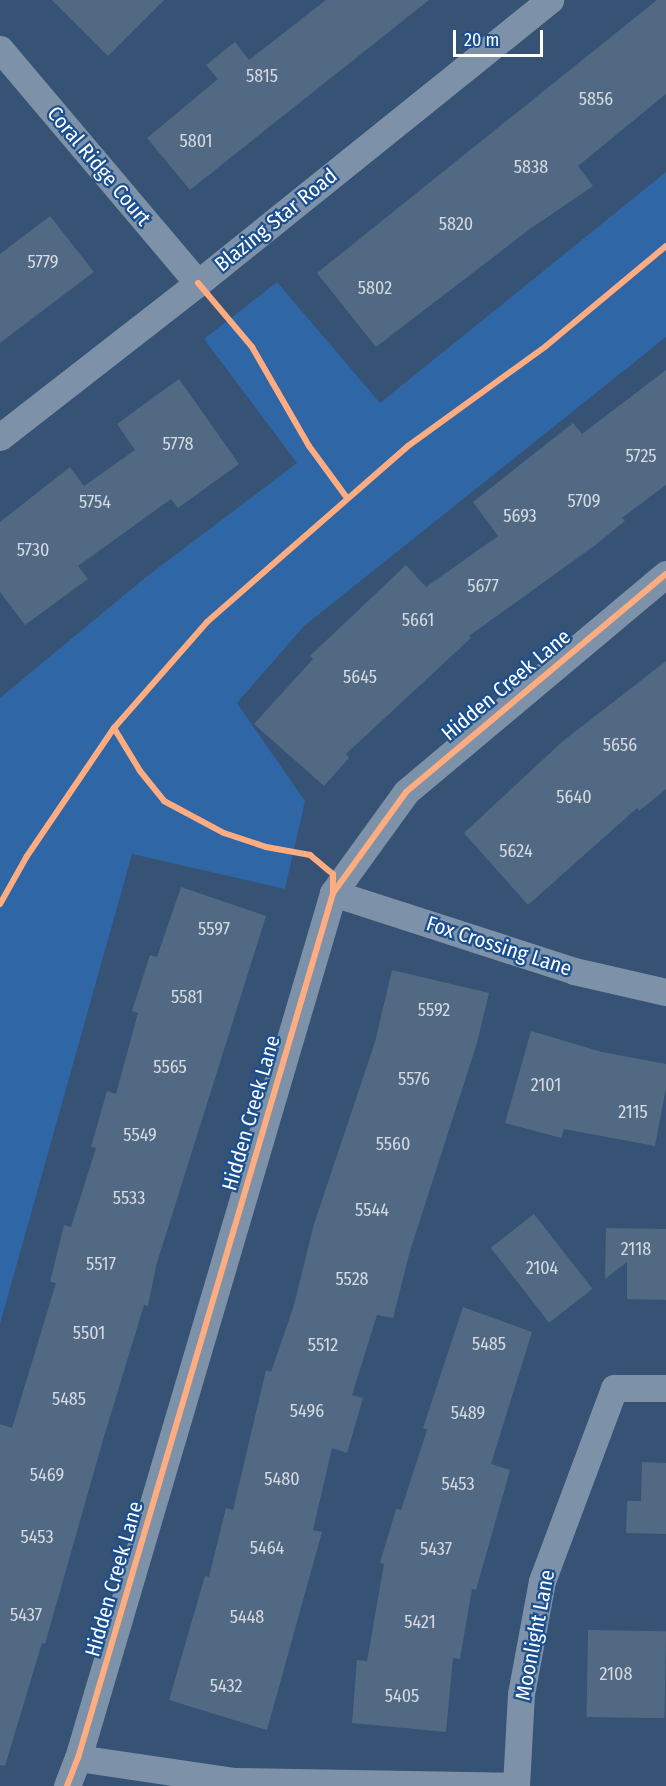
<!DOCTYPE html>
<style>
body{margin:0}
#map{position:relative;width:666px;height:1786px;overflow:hidden;background:#365274;font-family:"Fira Sans Condensed",sans-serif}
div>[style]{position:absolute}
.green>*{inset:0;background:#2f66a5}
.building>*{inset:0;background:#526984;transform-origin:0 0}
.street>*{height:27px;margin:-13.5px;padding:0 13.5px;transform-origin:13.5px;border-radius:13.5px;background:#7d92a8}
.cycleway>*{height:6px;margin:-3px;padding:0 3px;transform-origin:3px;border-radius:3px;background:#ffac80}
span{translate:-50% -50%;white-space:nowrap;text-align:center;line-height:1.15;-webkit-text-stroke:4.5px #1b4f8f;paint-order:stroke}
.number-label{font-size:18px;color:#d4dae0}
.number-label span{-webkit-text-stroke-width:0}
.street-label{font-size:21px;color:#fff}
.scale{position:absolute;left:453px;top:30px;width:90px;height:27px;box-sizing:border-box;border:3px solid #fff;border-top:0;padding-left:8px;font-size:18px;line-height:21px;white-space:nowrap;color:#fff;-webkit-text-stroke:4px #1b4f8f;paint-order:stroke}
</style>
<div id="map">
<div class="green">
<i style="clip-path:polygon(666px 172px,666px 337px,304px 626px,237px 703px,305px 801px,285px 889px,132px 854px,0 1324px,0 698px,146px 577px,297px 463px,204px 339px,277px 282px,380px 403px)"></i>
</div>
<div class="building">
<i style="clip-path:polygon(52px 0,164px 0,108px 56px)"></i>
<i style="clip-path:polygon(326px 0,429px 0,190px 190px,147px 138px,218px 79px,206px 65px,235px 42px,249px 60px)"></i>
<i style="clip-path:polygon(657px 0,666px 0,666px 94px,578px 166px,593px 186px,530px 229px,376px 347px,317px 273px)"></i>
<i style="clip-path:polygon(50px 216px,94px 272px,0 343px,0 254px)"></i>
<i style="clip-path:polygon(666px 370px,666px 485px,622px 518px,625px 521px,594px 546px,469px 636px,471px 638px,346px 754px,349px 758px,324px 786px,254px 724px,313px 659px,310px 656px,406px 565px,426px 587px,498px 536px,473px 502px,573px 423px,582px 434px)"></i>
<i style="clip-path:polygon(179px 379px,239px 464px,178px 508px,171px 499px,78px 566px,88px 579px,25px 625px,0 592px,0 522px,70px 467px,84px 486px,135px 450px,117px 424px)"></i>
<i style="clip-path:polygon(666px 661px,666px 789px,639px 811px,637px 808px,528px 905px,464px 833px,563px 741px)"></i>
<i style="clip-path:polygon(181px 887px,266px 916px,156px 1266px,148px 1306px,144px 1305px,103px 1440px,45px 1644px,42px 1643px,5px 1766px,0 1765px,0 1424px,12px 1428px,56px 1283px,50px 1282px,64px 1225px,71px 1227px,96px 1148px,91px 1147px,107px 1091px,116px 1094px,138px 1013px,132px 1011px,150px 955px,157px 957px)"></i>
<i style="clip-path:polygon(392px 970px,489px 993px,477px 1043px,410px 1251px,393px 1318px,377px 1315px,352px 1395px,363px 1398px,347px 1453px,332px 1448px,313px 1530px,322px 1532px,267px 1730px,169px 1700px,205px 1576px,209px 1577px,226px 1508px,233px 1510px,266px 1370px,271px 1372px,294px 1305px,314px 1224px,375px 1042px)"></i>
<i style="clip-path:polygon(531px 1031px,602px 1052px,666px 1064px,666px 1088px,655px 1146px,564px 1129px,561px 1138px,505px 1123px)"></i>
<i style="left:534px;top:1214px;width:95px;height:55px;rotate:52deg"></i>
<i style="clip-path:polygon(606px 1228px,666px 1229px,666px 1300px,627px 1299px,627px 1262px,605px 1279px)"></i>
<i style="clip-path:polygon(463px 1307px,532px 1332px,491px 1464px,510px 1470px,476px 1590px,472px 1589px,460px 1659px,453px 1658px,446px 1732px,352px 1723px,357px 1660px,367px 1661px,384px 1564px,380px 1563px,396px 1509px,401px 1510px,427px 1430px,423px 1428px)"></i>
<i style="clip-path:polygon(642px 1462px,666px 1463px,666px 1534px,626px 1533px,627px 1501px,641px 1501px)"></i>
<i style="left:588px;top:1630px;width:78px;height:87px;rotate:1deg"></i>
</div>
<div class="street">
<i style="left:0;top:49px;width:307px;rotate:49.8deg"></i>
<i style="left:0;top:437px;width:251px;rotate:-37.9deg"></i>
<i style="left:198px;top:283px;width:452px;rotate:-38.8deg"></i>
<i style="left:333px;top:893px;width:253px;rotate:17.9deg"></i>
<i style="left:574px;top:971px;width:94px;rotate:12.9deg"></i>
<i style="left:78px;top:1758px;width:158px;rotate:8.4deg"></i>
<i style="left:234px;top:1781px;width:281px;rotate:1deg"></i>
<i style="left:67px;top:1786px;width:30px;rotate:-69deg"></i>
<i style="left:78px;top:1758px;width:902px;rotate:-73.57deg"></i>
<i style="left:333px;top:893px;width:125px;rotate:-54.1deg"></i>
<i style="left:406px;top:792px;width:339px;rotate:-40deg"></i>
<i style="left:516px;top:1786px;width:92px;rotate:-86.9deg"></i>
<i style="left:521px;top:1694px;width:115px;rotate:-79.5deg"></i>
<i style="left:542px;top:1581px;width:206px;rotate:-69.5deg"></i>
<i style="left:614px;top:1388px;width:52px"></i>
</div>
<div class="cycleway">
<i style="left:198px;top:283px;width:84px;rotate:49.8deg"></i>
<i style="left:252px;top:347px;width:114px;rotate:60.1deg"></i>
<i style="left:309px;top:446px;width:64px;rotate:53.8deg"></i>
<i style="left:114px;top:728px;width:50px;rotate:58.8deg"></i>
<i style="left:140px;top:771px;width:38px;rotate:51deg"></i>
<i style="left:164px;top:801px;width:68px;rotate:28.1deg"></i>
<i style="left:224px;top:833px;width:44px;rotate:18.4deg"></i>
<i style="left:266px;top:847px;width:45px;rotate:10.3deg"></i>
<i style="left:310px;top:855px;width:30px;rotate:40deg"></i>
<i style="left:333px;top:874px;width:19px;rotate:90deg"></i>
<i style="left:0;top:904px;width:55px;rotate:-60.6deg"></i>
<i style="left:27px;top:856px;width:155px;rotate:-55.8deg"></i>
<i style="left:114px;top:728px;width:141px;rotate:-48.7deg"></i>
<i style="left:207px;top:622px;width:267px;rotate:-41.2deg"></i>
<i style="left:408px;top:446px;width:170px;rotate:-35.9deg"></i>
<i style="left:546px;top:346px;width:156px;rotate:-39.8deg"></i>
<i style="left:67px;top:1786px;width:30px;rotate:-69deg"></i>
<i style="left:78px;top:1758px;width:902px;rotate:-73.57deg"></i>
<i style="left:333px;top:893px;width:125px;rotate:-54.1deg"></i>
<i style="left:406px;top:792px;width:339px;rotate:-40deg"></i>
</div>
<div class="number-label">
<span style="left:262px;top:76px">5815</span>
<span style="left:596px;top:99px">5856</span>
<span style="left:196px;top:141px">5801</span>
<span style="left:531px;top:167px">5838</span>
<span style="left:456px;top:224px">5820</span>
<span style="left:43px;top:262px">5779</span>
<span style="left:375px;top:288px">5802</span>
<span style="left:178px;top:444px">5778</span>
<span style="left:641px;top:456px">5725</span>
<span style="left:584px;top:501px">5709</span>
<span style="left:95px;top:502px">5754</span>
<span style="left:520px;top:516px">5693</span>
<span style="left:33px;top:550px">5730</span>
<span style="left:483px;top:586px">5677</span>
<span style="left:418px;top:620px">5661</span>
<span style="left:360px;top:677px">5645</span>
<span style="left:620px;top:745px">5656</span>
<span style="left:574px;top:797px">5640</span>
<span style="left:516px;top:851px">5624</span>
<span style="left:214px;top:929px">5597</span>
<span style="left:187px;top:997px">5581</span>
<span style="left:434px;top:1010px">5592</span>
<span style="left:170px;top:1067px">5565</span>
<span style="left:414px;top:1079px">5576</span>
<span style="left:546px;top:1085px">2101</span>
<span style="left:633px;top:1112px">2115</span>
<span style="left:140px;top:1135px">5549</span>
<span style="left:393px;top:1144px">5560</span>
<span style="left:129px;top:1198px">5533</span>
<span style="left:372px;top:1210px">5544</span>
<span style="left:636px;top:1249px">2118</span>
<span style="left:101px;top:1264px">5517</span>
<span style="left:542px;top:1268px">2104</span>
<span style="left:352px;top:1279px">5528</span>
<span style="left:89px;top:1333px">5501</span>
<span style="left:489px;top:1344px">5485</span>
<span style="left:323px;top:1345px">5512</span>
<span style="left:69px;top:1399px">5485</span>
<span style="left:307px;top:1411px">5496</span>
<span style="left:468px;top:1413px">5489</span>
<span style="left:47px;top:1475px">5469</span>
<span style="left:282px;top:1479px">5480</span>
<span style="left:458px;top:1484px">5453</span>
<span style="left:37px;top:1537px">5453</span>
<span style="left:267px;top:1548px">5464</span>
<span style="left:436px;top:1549px">5437</span>
<span style="left:26px;top:1615px">5437</span>
<span style="left:247px;top:1617px">5448</span>
<span style="left:420px;top:1622px">5421</span>
<span style="left:616px;top:1674px">2108</span>
<span style="left:226px;top:1686px">5432</span>
<span style="left:402px;top:1696px">5405</span>
</div>
<div class="street-label">
<span style="left:99px;top:166px;rotate:50deg">Coral Ridge Court</span>
<span style="left:276px;top:220px;rotate:-39deg">Blazing Star Road</span>
<span style="left:506px;top:685px;rotate:-40deg">Hidden Creek Lane</span>
<span style="left:499px;top:946px;rotate:18deg">Fox Crossing Lane</span>
<span style="left:251px;top:1113px;rotate:-74deg">Hidden Creek Lane</span>
<span style="left:114px;top:1579px;rotate:-74deg">Hidden Creek Lane</span>
<span style="left:535px;top:1635px;rotate:-79deg">Moonlight Lane</span>
</div>
<div class="scale">20 m</div>
</div>
